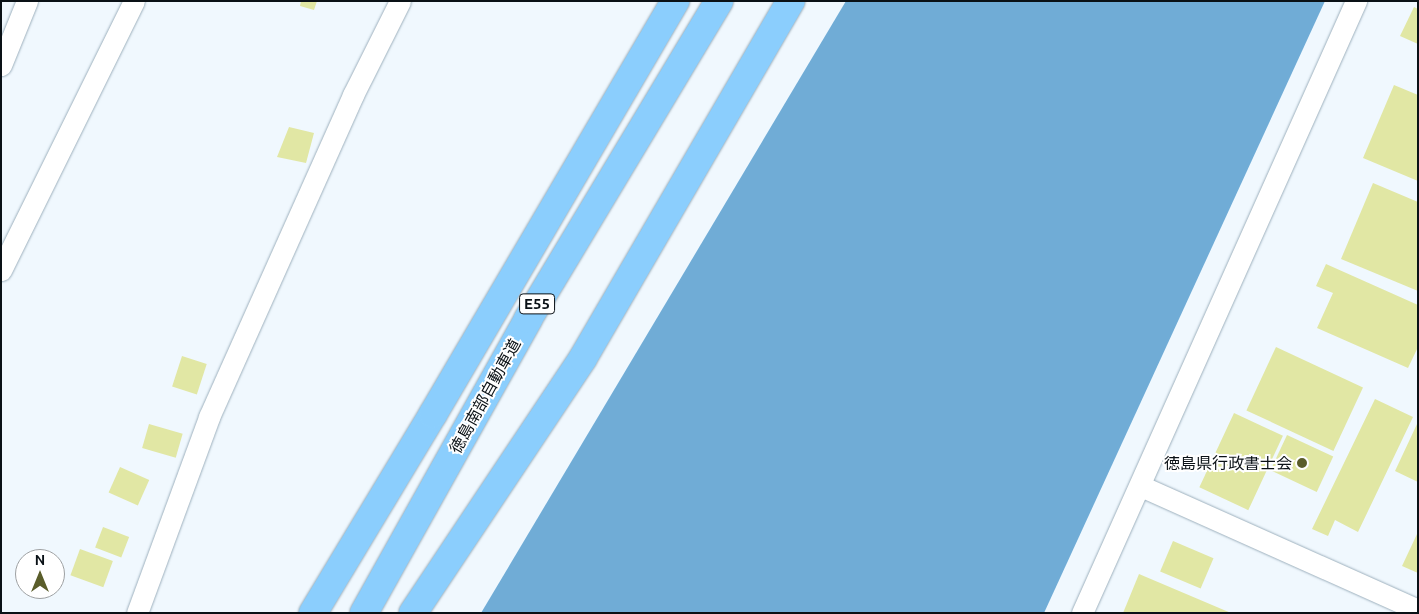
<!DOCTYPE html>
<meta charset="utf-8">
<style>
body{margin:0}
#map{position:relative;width:1419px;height:614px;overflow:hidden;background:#f0f8fe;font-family:Ubuntu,"Noto Sans JP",sans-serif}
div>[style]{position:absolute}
.water>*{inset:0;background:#70acd6}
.building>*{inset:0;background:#e1e7a4;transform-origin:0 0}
.roads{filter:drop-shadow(0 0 1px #9db0bd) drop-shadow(0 0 1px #9db0bd)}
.minor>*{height:21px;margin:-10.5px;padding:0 10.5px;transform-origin:10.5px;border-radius:10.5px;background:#fff}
.highway>*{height:28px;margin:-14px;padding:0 14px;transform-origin:14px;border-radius:14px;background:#8bcefd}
.dots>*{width:14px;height:14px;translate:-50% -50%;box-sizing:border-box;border:2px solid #fff;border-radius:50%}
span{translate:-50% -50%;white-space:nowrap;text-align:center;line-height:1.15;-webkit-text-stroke:4px #fff;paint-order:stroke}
.shield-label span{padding:1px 4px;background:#fff;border:1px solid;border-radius:4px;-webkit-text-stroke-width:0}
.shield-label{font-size:15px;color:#0a1116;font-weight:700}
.street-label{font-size:16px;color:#0a1116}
.poi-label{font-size:16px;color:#0a1116}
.right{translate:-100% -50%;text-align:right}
.frame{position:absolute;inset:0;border:2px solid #0a1116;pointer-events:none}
.north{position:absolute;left:15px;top:549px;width:50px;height:50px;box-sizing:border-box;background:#fff;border:1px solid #9da0a2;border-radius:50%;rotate:0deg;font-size:14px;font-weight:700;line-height:20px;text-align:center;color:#0a1116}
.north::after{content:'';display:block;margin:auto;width:18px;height:22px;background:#5a5d2a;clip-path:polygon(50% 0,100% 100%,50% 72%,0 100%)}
</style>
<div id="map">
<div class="water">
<i style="clip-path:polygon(846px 1px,1325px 1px,1044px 613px,481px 613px)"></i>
</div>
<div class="building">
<i style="clip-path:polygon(301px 1px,317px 1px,314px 10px,300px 6px)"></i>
<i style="clip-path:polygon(1414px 7px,1418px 9px,1418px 44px,1400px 36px)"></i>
<i style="clip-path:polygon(1394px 85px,1418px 95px,1418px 181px,1363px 158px)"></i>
<i style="clip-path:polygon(289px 127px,314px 133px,306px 163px,277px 157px)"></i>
<i style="clip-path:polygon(1373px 183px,1418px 202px,1418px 291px,1341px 259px)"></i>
<i style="clip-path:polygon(1326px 264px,1418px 305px,1418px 347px,1408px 368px,1317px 328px,1333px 293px,1316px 286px)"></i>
<i style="left:1276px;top:347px;width:96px;height:70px;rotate:25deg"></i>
<i style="left:182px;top:356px;width:26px;height:32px;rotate:18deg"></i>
<i style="clip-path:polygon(1375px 399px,1413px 417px,1358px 532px,1335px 520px,1328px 536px,1312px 529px)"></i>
<i style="left:1234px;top:413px;width:54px;height:82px;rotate:25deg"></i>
<i style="clip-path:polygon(1418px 422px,1418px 482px,1395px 471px)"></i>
<i style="left:149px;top:424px;width:35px;height:25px;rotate:16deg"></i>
<i style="left:1287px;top:435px;width:51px;height:39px;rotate:25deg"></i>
<i style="left:120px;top:467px;width:32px;height:28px;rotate:24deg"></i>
<i style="left:103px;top:527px;width:28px;height:22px;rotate:21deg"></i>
<i style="clip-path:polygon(1418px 532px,1418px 573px,1402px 566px)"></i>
<i style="left:1173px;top:541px;width:44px;height:33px;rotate:23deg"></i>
<i style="left:80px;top:549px;width:35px;height:28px;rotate:20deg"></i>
<i style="clip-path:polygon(1139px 574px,1231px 613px,1123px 613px)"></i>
</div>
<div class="roads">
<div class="minor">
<i style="left:1px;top:65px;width:69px;rotate:-67.9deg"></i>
<i style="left:1px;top:270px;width:300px;rotate:-63.7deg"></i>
<i style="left:1143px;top:487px;width:301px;rotate:24.1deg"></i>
<i style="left:137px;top:613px;width:209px;rotate:-69.8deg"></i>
<i style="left:209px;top:417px;width:353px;rotate:-65.9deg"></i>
<i style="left:353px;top:95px;width:105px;rotate:-63.4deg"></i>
<i style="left:1082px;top:613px;width:671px;rotate:-65.88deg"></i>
</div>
<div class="highway">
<i style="left:313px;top:613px;width:232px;rotate:-58.9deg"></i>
<i style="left:433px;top:414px;width:479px;rotate:-59.6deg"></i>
<i style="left:364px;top:613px;width:337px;rotate:-60.8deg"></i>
<i style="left:528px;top:319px;width:371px;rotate:-59deg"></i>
<i style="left:413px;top:613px;width:306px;rotate:-56.3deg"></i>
<i style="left:583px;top:358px;width:413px;rotate:-59.8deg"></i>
</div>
</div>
<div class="dots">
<i style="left:1302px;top:463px;background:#5a5d2a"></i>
</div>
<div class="shield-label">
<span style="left:537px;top:304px">E55</span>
</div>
<div class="street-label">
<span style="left:485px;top:396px;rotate:-61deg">徳島南部自動車道</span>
</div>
<div class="poi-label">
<span class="right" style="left:1292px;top:463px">徳島県行政書士会</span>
</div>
<div class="frame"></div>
<div class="north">N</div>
</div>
